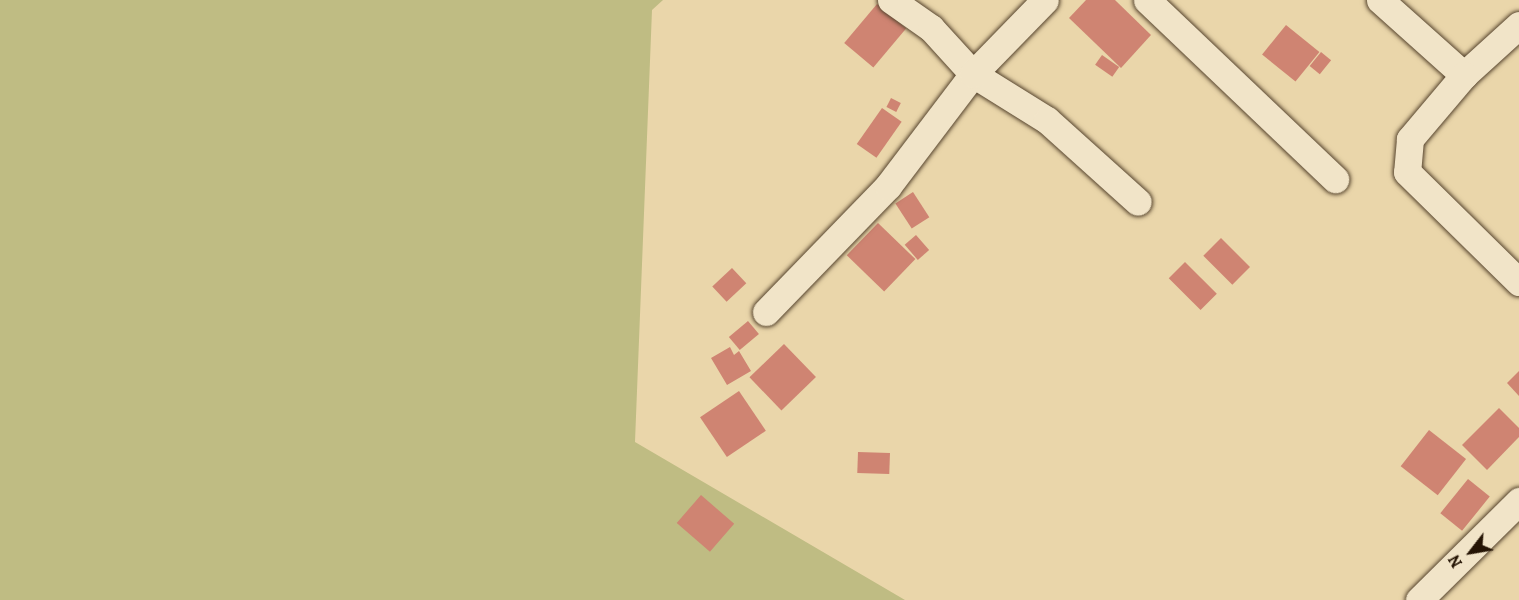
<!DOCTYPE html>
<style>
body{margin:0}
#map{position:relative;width:1519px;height:600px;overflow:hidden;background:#ead6aa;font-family:Alegreya,serif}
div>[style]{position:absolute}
.green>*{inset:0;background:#bfbc83}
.building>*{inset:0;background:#cf8472;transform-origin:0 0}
.roads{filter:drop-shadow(0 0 2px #56442e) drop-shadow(0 0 2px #56442e)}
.minor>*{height:27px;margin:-13.5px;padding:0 13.5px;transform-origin:13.5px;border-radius:13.5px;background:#f1e4c8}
span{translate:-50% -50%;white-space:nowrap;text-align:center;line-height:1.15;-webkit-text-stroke:6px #f1e4c8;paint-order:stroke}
.north{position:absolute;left:1441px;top:522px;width:60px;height:60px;-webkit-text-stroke:4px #f1e4c8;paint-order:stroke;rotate:239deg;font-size:16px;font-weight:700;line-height:24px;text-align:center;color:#251404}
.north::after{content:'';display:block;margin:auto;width:21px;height:27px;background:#251404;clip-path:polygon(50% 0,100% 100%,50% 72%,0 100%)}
</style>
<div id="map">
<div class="green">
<i style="clip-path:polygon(0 0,663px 0,652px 10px,635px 442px,905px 600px,0 600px)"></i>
</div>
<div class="building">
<i style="clip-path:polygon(1086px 0,1115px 0,1151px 35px,1121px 68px,1069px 18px)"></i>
<i style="left:877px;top:4px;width:38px;height:51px;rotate:40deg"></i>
<i style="left:1286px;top:25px;width:43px;height:38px;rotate:39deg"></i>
<i style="left:1321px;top:52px;width:13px;height:18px;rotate:39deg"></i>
<i style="left:1102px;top:55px;width:21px;height:12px;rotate:35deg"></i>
<i style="left:891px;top:98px;width:11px;height:10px;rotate:27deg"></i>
<i style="left:882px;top:108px;width:24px;height:44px;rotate:35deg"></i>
<i style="left:913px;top:192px;width:30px;height:21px;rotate:57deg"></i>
<i style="left:878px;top:223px;width:52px;height:45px;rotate:44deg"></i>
<i style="left:916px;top:235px;width:20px;height:15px;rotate:49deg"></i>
<i style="left:1221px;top:238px;width:41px;height:25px;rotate:45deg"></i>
<i style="left:1185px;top:262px;width:45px;height:23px;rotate:45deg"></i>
<i style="left:732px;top:268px;width:21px;height:27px;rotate:47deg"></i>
<i style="left:748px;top:321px;width:17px;height:25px;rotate:50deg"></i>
<i style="left:784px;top:344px;width:46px;height:48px;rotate:46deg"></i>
<i style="clip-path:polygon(730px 347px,734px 355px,739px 351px,751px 371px,727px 385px,711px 358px)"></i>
<i style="clip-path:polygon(1519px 371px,1519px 396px,1507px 383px)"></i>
<i style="left:739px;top:391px;width:48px;height:47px;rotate:56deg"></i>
<i style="clip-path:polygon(1499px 408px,1519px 428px,1519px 437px,1487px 470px,1462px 445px)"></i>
<i style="left:1429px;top:430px;width:47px;height:46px;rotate:38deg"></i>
<i style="left:858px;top:452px;width:32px;height:21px;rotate:2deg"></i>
<i style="left:1468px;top:479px;width:28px;height:44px;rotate:39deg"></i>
<i style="left:701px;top:495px;width:44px;height:37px;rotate:41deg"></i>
</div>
<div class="roads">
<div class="minor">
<i style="left:891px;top:0;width:49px;rotate:35deg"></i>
<i style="left:931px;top:28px;width:62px;rotate:47.6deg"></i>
<i style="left:973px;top:74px;width:87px;rotate:31.9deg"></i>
<i style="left:1047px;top:120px;width:122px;rotate:42deg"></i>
<i style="left:1147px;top:0;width:260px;rotate:43.6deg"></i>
<i style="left:1380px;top:0;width:113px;rotate:41.8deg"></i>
<i style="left:1519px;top:25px;width:74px;rotate:137.7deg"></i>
<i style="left:1464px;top:75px;width:84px;rotate:130.2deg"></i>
<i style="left:1410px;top:139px;width:33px;rotate:95deg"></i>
<i style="left:1407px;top:172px;width:157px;rotate:44.5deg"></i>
<i style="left:766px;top:312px;width:175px;rotate:-45.9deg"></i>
<i style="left:888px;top:186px;width:141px;rotate:-52.8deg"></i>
<i style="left:973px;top:74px;width:103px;rotate:-45.8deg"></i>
<i style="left:1419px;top:600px;width:141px;rotate:-44.7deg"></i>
</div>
</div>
<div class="north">N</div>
</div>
